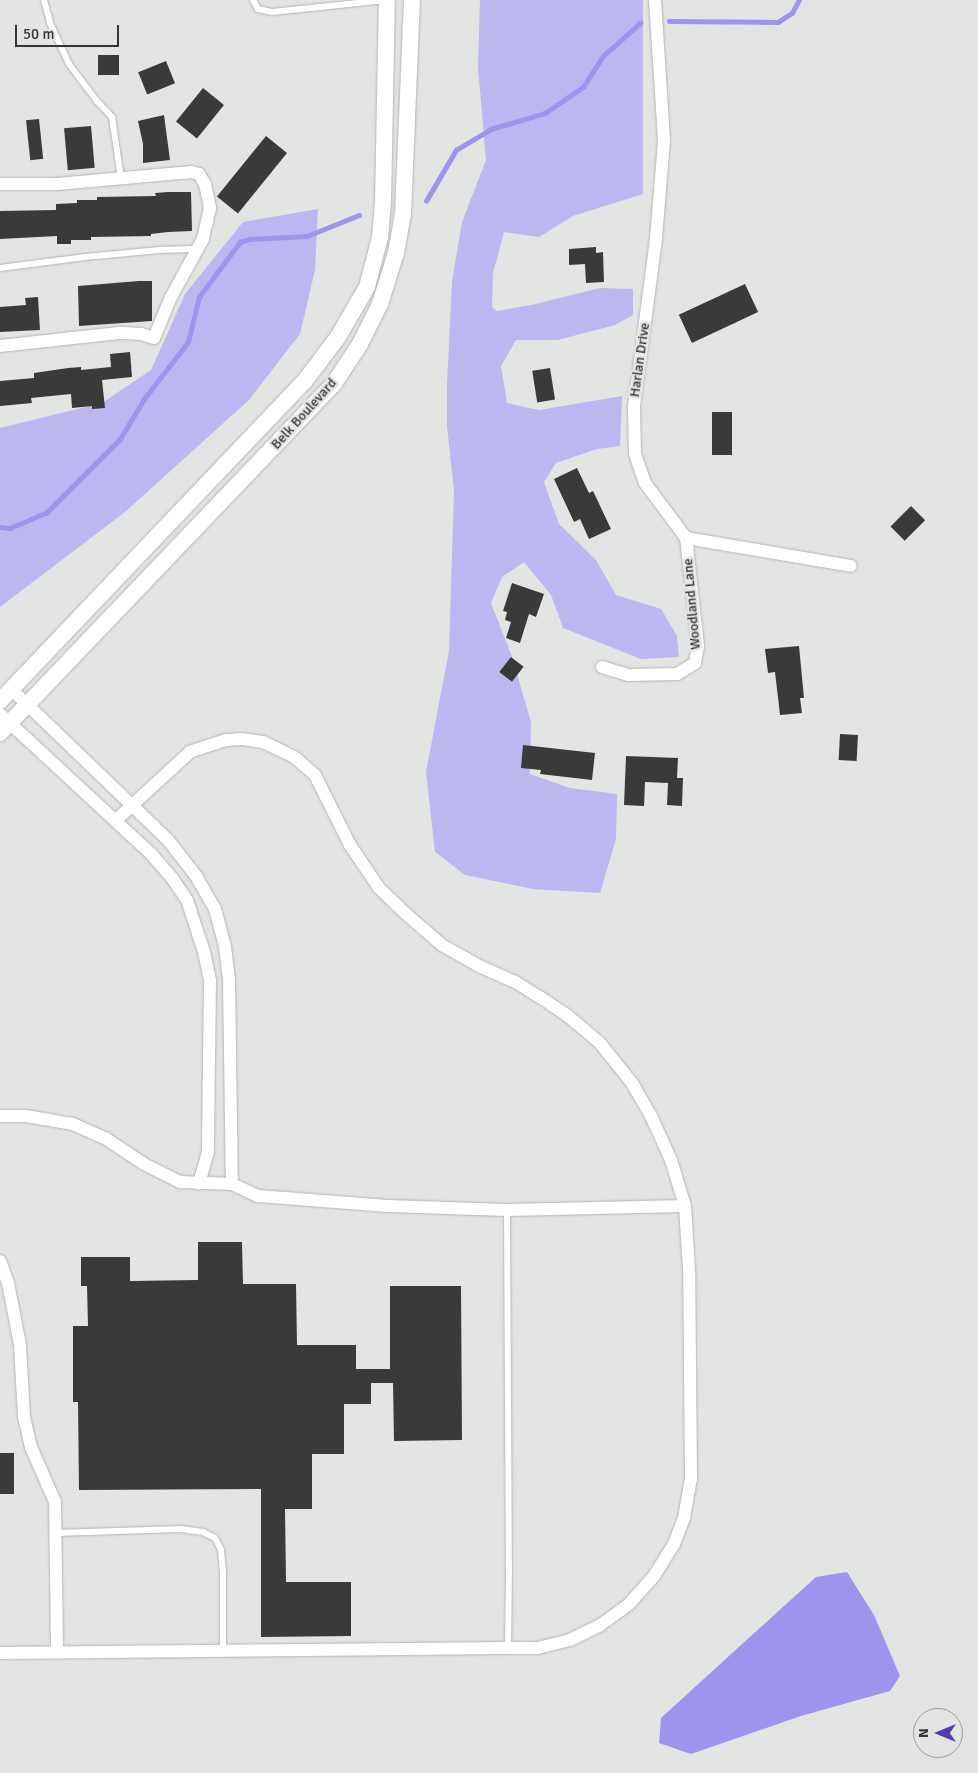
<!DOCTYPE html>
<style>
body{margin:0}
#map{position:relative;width:978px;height:1773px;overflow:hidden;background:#e3e5e2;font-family:Signika,sans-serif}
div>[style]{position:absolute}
.green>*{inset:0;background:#bcb7f1}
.water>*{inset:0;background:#9e94ed}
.stream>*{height:4.5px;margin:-2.25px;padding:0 2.25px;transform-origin:2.25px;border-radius:2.25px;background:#9e94ed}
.building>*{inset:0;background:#3a3b39;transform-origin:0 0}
.roads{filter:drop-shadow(0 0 1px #b3b5b2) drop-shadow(0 0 1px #b3b5b2)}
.service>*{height:6px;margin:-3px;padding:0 3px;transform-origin:3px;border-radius:3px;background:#fff}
.minor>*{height:12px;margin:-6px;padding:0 6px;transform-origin:6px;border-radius:6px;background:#fff}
.tertiary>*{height:16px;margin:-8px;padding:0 8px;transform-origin:8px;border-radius:8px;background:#fff}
span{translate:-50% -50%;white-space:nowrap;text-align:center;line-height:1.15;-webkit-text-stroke:5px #e3e5e2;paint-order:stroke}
.street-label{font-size:14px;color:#343534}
.north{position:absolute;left:913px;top:1708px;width:50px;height:50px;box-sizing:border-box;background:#e3e5e2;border:1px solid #9d9f9c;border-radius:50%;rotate:270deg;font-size:14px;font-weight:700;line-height:20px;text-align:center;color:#343534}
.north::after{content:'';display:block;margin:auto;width:18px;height:22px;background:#573bb3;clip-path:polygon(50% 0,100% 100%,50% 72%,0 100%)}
.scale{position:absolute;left:15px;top:25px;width:104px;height:22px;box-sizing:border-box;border:2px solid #343534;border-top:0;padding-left:6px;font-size:15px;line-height:18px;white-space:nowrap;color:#343534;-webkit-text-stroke:4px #e3e5e2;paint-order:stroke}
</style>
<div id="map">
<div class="green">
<i style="clip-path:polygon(480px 0,643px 0,643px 194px,573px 216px,539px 237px,504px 232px,493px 273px,492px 307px,497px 311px,531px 305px,600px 288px,633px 289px,633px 315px,615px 325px,558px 340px,516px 340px,501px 366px,507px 403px,539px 410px,622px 396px,620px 446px,597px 449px,556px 463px,544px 482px,559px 524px,596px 560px,616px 595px,661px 609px,677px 636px,679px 657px,641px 659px,563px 628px,551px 595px,524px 562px,502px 577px,491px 603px,511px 654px,531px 722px,530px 774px,570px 788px,617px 794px,616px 839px,600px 893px,533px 889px,465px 875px,435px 852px,426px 772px,449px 651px,454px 491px,447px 426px,447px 384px,452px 282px,462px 222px,486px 160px,478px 67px)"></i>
<i style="clip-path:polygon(318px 209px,315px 270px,300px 334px,249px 400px,125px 512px,0 607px,0 428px,102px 403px,151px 370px,185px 294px,243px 222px)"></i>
</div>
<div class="water">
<i style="clip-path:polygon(847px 1572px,874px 1615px,900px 1676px,890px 1691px,801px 1716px,691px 1754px,659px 1743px,661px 1718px,741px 1645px,816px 1577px)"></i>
</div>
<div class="stream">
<i style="left:669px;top:21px;width:109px;rotate:0.5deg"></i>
<i style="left:778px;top:22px;width:17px;rotate:-33deg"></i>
<i style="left:792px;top:13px;width:15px;rotate:-62deg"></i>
<i style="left:426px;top:201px;width:59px;rotate:-59.5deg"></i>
<i style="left:456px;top:150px;width:41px;rotate:-31deg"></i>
<i style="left:491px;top:129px;width:56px;rotate:-16.5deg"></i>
<i style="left:545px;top:113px;width:46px;rotate:-34.4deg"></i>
<i style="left:583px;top:87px;width:37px;rotate:-57deg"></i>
<i style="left:603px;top:56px;width:50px;rotate:-41.7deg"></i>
<i style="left:0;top:527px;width:10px;rotate:6deg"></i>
<i style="left:10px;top:528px;width:39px;rotate:-23deg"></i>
<i style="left:46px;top:513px;width:105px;rotate:-45deg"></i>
<i style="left:120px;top:439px;width:47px;rotate:-59deg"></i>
<i style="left:144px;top:399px;width:72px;rotate:-52.3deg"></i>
<i style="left:188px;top:342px;width:46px;rotate:-76.3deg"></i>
<i style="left:199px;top:297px;width:69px;rotate:-53.3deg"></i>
<i style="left:240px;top:242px;width:10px;rotate:-17deg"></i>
<i style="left:250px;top:239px;width:57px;rotate:-3deg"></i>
<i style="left:307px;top:236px;width:56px;rotate:-22deg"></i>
</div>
<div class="building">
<i style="left:98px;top:55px;width:21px;height:20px"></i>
<i style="left:166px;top:61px;width:24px;height:30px;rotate:68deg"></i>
<i style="left:203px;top:88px;width:27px;height:43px;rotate:39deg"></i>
<i style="clip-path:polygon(164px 115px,170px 160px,143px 163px,143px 144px,138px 121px)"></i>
<i style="left:39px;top:119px;width:40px;height:13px;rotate:84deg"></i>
<i style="left:91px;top:126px;width:42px;height:27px;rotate:85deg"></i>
<i style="left:266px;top:136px;width:27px;height:78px;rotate:39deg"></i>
<i style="clip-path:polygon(168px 192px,191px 192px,192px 231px,168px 232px,151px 234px,151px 236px,91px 237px,91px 240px,71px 240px,71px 244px,57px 244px,57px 236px,0 239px,0 211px,56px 210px,56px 204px,77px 203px,77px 200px,97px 200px,97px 197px,156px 196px,155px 193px)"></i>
<i style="clip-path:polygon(596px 247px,596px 253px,603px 252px,604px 282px,586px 283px,585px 264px,569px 265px,569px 249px)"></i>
<i style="clip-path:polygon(139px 281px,152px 281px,152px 321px,79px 326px,78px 286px)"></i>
<i style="left:745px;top:284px;width:31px;height:73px;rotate:65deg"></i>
<i style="clip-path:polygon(38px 297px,40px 330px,0 332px,0 307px,26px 305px,25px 298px)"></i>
<i style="clip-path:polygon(130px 352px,132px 377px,102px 380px,105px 408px,92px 409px,92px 406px,72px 408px,71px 394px,31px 398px,32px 403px,0 406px,0 381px,34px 378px,34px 373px,68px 368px,81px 367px,81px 370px,111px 367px,110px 354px)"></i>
<i style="left:550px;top:368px;width:32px;height:18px;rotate:81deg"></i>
<i style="left:712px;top:412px;width:20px;height:43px"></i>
<i style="clip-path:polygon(577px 468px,589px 493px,593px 491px,611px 529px,589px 539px,580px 519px,574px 522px,554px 479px)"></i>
<i style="left:911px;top:506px;width:20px;height:29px;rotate:45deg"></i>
<i style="clip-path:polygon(512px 583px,544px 594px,536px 617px,529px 614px,520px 643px,506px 638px,511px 622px,505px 620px,507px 612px,503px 611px)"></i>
<i style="clip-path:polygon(799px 646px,804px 698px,800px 698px,802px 713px,780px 715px,775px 672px,768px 673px,765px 649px)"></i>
<i style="left:511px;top:657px;width:16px;height:19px;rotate:38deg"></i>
<i style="left:840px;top:734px;width:18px;height:26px;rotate:3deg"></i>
<i style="clip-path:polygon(523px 745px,595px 753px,592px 780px,540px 774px,541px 770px,521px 768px)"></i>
<i style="clip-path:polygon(626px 756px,678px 758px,677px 778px,683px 778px,682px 806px,667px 805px,668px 783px,645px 782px,644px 806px,624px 805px)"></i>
<i style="clip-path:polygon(198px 1242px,242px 1242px,243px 1284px,296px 1284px,297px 1345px,356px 1345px,356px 1369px,390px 1369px,390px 1286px,461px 1286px,462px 1440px,394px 1441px,393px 1383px,371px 1383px,371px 1404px,344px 1404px,344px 1454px,312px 1454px,312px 1509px,285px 1509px,286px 1582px,351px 1582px,351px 1636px,261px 1637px,261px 1489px,79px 1490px,78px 1402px,73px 1402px,73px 1326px,88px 1326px,87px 1286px,81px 1286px,81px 1257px,130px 1257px,130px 1281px,198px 1280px)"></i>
<i style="left:0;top:1453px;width:14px;height:41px"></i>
</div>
<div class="roads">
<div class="service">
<i style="left:44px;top:0;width:24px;rotate:75deg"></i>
<i style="left:50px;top:23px;width:45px;rotate:65.1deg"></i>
<i style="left:69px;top:64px;width:46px;rotate:52.9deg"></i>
<i style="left:97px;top:101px;width:22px;rotate:47deg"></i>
<i style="left:112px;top:117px;width:63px;rotate:81.7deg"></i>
<i style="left:253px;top:0;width:10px;rotate:61deg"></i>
<i style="left:258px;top:9px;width:14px;rotate:12deg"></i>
<i style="left:272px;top:12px;width:115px;rotate:-6deg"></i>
<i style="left:0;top:268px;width:86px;rotate:-7.4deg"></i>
<i style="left:85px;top:257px;width:75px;rotate:-5.3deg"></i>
<i style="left:160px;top:250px;width:37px;rotate:-2deg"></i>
<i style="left:507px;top:1210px;width:358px;rotate:89.7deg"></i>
<i style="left:509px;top:1568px;width:80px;rotate:90.7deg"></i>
<i style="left:55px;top:1533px;width:126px;rotate:-1.8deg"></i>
<i style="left:181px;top:1529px;width:22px;rotate:8deg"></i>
<i style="left:203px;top:1532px;width:13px;rotate:27deg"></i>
<i style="left:215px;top:1538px;width:13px;rotate:63deg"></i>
<i style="left:221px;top:1550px;width:21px;rotate:85deg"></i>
<i style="left:223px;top:1571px;width:79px;rotate:90deg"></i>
</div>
<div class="minor">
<i style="left:655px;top:0;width:141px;rotate:86.3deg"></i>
<i style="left:664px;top:141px;width:98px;rotate:94.7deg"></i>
<i style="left:656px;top:239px;width:168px;rotate:97.5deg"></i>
<i style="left:634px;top:406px;width:48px;rotate:88.8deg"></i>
<i style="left:635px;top:454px;width:31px;rotate:71deg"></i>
<i style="left:645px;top:483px;width:69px;rotate:53.3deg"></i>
<i style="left:686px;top:538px;width:167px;rotate:9.6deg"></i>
<i style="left:0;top:184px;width:57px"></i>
<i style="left:57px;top:184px;width:135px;rotate:-5.1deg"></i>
<i style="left:191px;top:172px;width:8px;rotate:14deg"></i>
<i style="left:199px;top:174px;width:12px;rotate:59deg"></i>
<i style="left:205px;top:184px;width:25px;rotate:78deg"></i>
<i style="left:210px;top:208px;width:32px;rotate:103deg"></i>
<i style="left:203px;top:239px;width:66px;rotate:118.9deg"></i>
<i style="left:171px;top:297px;width:44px;rotate:112.5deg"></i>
<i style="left:154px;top:338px;width:14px;rotate:-163deg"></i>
<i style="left:141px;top:334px;width:22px;rotate:-177deg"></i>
<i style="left:119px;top:333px;width:120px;rotate:173.8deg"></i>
<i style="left:602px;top:667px;width:28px;rotate:17deg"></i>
<i style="left:629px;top:675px;width:48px;rotate:-1.2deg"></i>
<i style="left:677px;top:674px;width:21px;rotate:-31deg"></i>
<i style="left:695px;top:663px;width:17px;rotate:-80deg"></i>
<i style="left:698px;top:646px;width:109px;rotate:-96.3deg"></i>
<i style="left:11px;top:689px;width:218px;rotate:43.9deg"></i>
<i style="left:168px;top:840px;width:46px;rotate:52.1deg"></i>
<i style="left:196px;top:876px;width:38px;rotate:60deg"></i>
<i style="left:215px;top:909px;width:39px;rotate:75deg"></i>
<i style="left:225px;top:947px;width:33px;rotate:83deg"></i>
<i style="left:229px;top:980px;width:204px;rotate:89.2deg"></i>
<i style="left:0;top:714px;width:207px;rotate:42.8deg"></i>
<i style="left:152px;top:855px;width:30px;rotate:49deg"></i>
<i style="left:172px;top:878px;width:27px;rotate:56deg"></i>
<i style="left:187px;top:900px;width:55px;rotate:71.9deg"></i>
<i style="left:204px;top:952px;width:29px;rotate:78deg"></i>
<i style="left:210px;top:980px;width:172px;rotate:90.7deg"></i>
<i style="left:208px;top:1152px;width:33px;rotate:106deg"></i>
<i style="left:0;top:1116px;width:26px"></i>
<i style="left:26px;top:1116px;width:48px;rotate:9.7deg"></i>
<i style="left:73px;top:1124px;width:35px;rotate:24deg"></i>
<i style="left:105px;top:1138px;width:47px;rotate:33.7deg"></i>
<i style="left:144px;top:1164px;width:40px;rotate:26.6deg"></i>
<i style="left:180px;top:1182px;width:52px;rotate:2.2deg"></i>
<i style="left:232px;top:1184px;width:29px;rotate:25deg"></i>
<i style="left:258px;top:1196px;width:130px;rotate:4.4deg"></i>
<i style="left:388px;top:1206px;width:119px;rotate:1.9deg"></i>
<i style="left:507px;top:1210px;width:178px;rotate:-1.3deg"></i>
<i style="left:0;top:1261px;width:23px;rotate:70deg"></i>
<i style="left:8px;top:1283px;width:63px;rotate:79deg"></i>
<i style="left:20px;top:1345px;width:72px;rotate:86.8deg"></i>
<i style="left:24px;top:1417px;width:31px;rotate:77deg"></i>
<i style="left:31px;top:1447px;width:60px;rotate:66.4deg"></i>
<i style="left:55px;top:1502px;width:150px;rotate:89.2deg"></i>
<i style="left:0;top:1653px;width:508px;rotate:-0.56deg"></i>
<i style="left:508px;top:1648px;width:30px"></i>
<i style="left:538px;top:1648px;width:33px;rotate:-14deg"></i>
<i style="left:570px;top:1640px;width:32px;rotate:-26deg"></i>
<i style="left:599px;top:1626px;width:37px;rotate:-36deg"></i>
<i style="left:629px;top:1604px;width:38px;rotate:-48deg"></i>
<i style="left:654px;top:1576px;width:38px;rotate:-58deg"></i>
<i style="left:674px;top:1544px;width:28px;rotate:-69deg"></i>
<i style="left:684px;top:1518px;width:40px;rotate:-80deg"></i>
<i style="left:691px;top:1479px;width:209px;rotate:-90.5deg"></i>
<i style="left:689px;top:1270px;width:64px;rotate:-93.6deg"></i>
<i style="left:685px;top:1206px;width:48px;rotate:-106.9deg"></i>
<i style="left:671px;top:1160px;width:48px;rotate:-114.4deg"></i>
<i style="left:651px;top:1116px;width:38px;rotate:-120deg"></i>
<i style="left:632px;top:1083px;width:51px;rotate:-128.7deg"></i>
<i style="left:600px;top:1043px;width:42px;rotate:-139.8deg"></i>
<i style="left:568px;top:1016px;width:32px;rotate:-146deg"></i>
<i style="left:541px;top:998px;width:31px;rotate:-148deg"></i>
<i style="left:515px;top:982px;width:37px;rotate:-156deg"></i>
<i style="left:481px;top:967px;width:45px;rotate:-150.6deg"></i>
<i style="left:442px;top:945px;width:49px;rotate:-139.1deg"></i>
<i style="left:405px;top:913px;width:36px;rotate:-136deg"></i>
<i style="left:379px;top:888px;width:52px;rotate:-124deg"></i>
<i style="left:350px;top:845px;width:78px;rotate:-116.6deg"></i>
<i style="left:315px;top:775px;width:28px;rotate:-139deg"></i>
<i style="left:294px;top:757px;width:16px;rotate:-153deg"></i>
<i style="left:280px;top:750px;width:19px;rotate:-155deg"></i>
<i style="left:263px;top:742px;width:21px;rotate:-172deg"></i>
<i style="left:242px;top:739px;width:16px;rotate:176deg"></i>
<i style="left:226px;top:740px;width:38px;rotate:162deg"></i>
<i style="left:190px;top:752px;width:100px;rotate:137.4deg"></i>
</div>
<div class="tertiary">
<i style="left:0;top:701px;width:441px;rotate:-46.4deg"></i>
<i style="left:304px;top:382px;width:56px;rotate:-52.9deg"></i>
<i style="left:338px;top:337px;width:58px;rotate:-59.9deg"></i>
<i style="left:367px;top:287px;width:52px;rotate:-75.4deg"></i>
<i style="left:380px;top:237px;width:34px;rotate:-85deg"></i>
<i style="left:383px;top:203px;width:203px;rotate:-88.9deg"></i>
<i style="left:0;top:733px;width:482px;rotate:-46.3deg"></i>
<i style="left:333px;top:385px;width:49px;rotate:-56.6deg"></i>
<i style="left:360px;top:344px;width:45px;rotate:-63.4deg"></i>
<i style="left:380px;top:304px;width:53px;rotate:-72.6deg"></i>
<i style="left:396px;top:253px;width:40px;rotate:-80deg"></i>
<i style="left:403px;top:214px;width:214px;rotate:-87.6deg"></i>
</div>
</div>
<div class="street-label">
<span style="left:640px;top:360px;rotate:-82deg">Harlan Drive</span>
<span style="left:304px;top:414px;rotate:-48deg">Belk Boulevard</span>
<span style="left:692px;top:604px;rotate:-95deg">Woodland Lane</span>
</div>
<div class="north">N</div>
<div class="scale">50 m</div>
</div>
